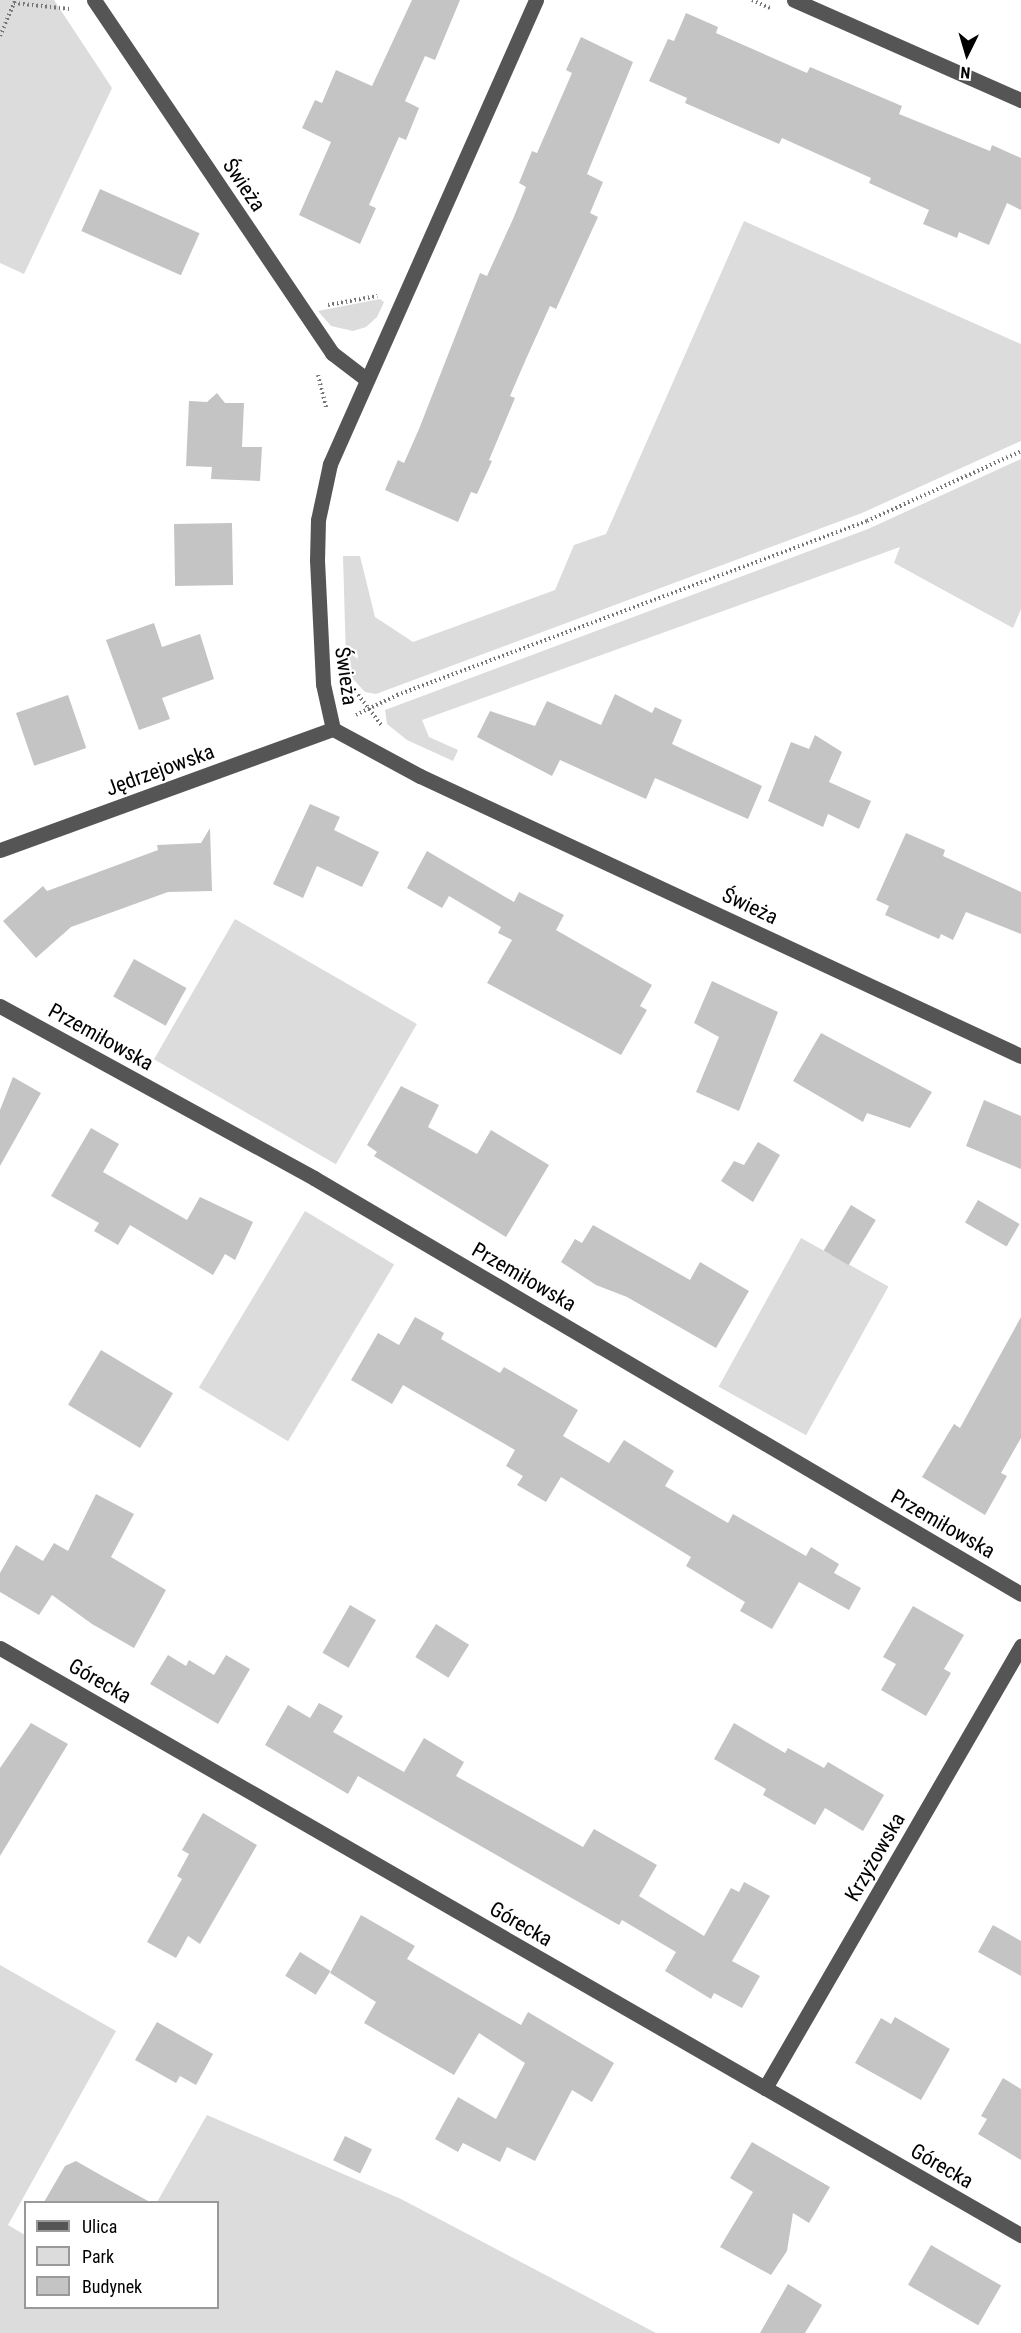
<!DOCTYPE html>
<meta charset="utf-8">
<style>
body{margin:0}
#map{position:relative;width:1021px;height:2333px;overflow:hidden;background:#fff;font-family:"Roboto Condensed",sans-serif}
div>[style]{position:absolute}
.green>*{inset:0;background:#dcdcdc;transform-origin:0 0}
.building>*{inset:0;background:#c4c4c4;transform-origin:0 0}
.path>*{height:4px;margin-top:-2px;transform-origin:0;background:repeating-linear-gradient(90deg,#777 0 1.5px,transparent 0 4.5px)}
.minor>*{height:15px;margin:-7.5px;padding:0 7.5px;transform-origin:7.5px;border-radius:7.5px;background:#555}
span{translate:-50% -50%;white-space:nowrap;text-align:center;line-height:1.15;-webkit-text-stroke:4.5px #fff;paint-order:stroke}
.street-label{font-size:21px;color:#000}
.legend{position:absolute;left:24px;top:2201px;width:195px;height:108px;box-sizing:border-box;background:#fff;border:2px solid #999;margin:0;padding:8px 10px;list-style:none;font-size:18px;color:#000}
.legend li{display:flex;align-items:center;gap:12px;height:30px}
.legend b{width:30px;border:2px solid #999}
.north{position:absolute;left:937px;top:24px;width:60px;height:60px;-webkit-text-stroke:4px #fff;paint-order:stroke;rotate:185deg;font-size:16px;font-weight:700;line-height:24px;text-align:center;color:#000}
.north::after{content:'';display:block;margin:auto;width:21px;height:27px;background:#000;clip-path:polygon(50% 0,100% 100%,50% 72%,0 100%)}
</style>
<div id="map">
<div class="green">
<i style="clip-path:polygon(0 0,54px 0,112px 88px,24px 274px,0 263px)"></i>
<i style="clip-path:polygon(744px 221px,1021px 344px,1021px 441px,862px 513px,376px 694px,365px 692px,353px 679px,346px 660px,343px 556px,360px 556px,375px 617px,413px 642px,555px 590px,574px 545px,606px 534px)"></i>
<i style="clip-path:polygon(380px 299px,384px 302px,377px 317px,366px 327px,353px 331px,331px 326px,318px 311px)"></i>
<i style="clip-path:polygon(1021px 459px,1021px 609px,1013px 628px,894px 563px,900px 547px,422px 720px,429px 737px,458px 750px,453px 761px,407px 740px,387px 724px,385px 710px,868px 529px)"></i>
<i style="left:235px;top:919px;width:210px;height:162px;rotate:30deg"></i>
<i style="left:305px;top:1211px;width:104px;height:206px;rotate:31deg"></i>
<i style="left:801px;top:1238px;width:100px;height:170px;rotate:29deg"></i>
<i style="clip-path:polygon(0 1965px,116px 2031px,8px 2225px,25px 2235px,26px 2308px,218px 2308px,218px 2202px,157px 2202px,207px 2115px,401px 2199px,656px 2333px,0 2333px)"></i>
</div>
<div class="building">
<i style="clip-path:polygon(412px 0,460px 0,435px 60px,425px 56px,405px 101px,419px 108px,406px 140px,399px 137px,369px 205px,376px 208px,360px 244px,299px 215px,331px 142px,302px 128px,315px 100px,322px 103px,336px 70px,372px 86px)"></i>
<i style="clip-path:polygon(686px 13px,718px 27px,716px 33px,807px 73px,810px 67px,902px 106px,899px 114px,990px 151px,992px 145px,1021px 158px,1021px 210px,1007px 203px,989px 245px,959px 232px,957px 238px,923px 224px,929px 210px,869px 183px,871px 178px,782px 138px,779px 144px,685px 103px,687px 98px,649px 81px,668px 39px,674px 41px)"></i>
<i style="clip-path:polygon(581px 37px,633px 62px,587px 174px,603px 182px,590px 213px,598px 217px,556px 309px,550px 306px,526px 359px,510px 396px,515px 398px,489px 460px,492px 461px,477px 494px,471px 492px,458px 522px,385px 490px,398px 460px,404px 463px,419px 429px,480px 273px,487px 276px,513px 219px,526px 187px,519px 183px,532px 151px,537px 153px,572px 73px,566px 70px)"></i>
<i style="left:100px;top:189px;width:109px;height:46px;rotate:24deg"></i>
<i style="clip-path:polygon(217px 393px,225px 403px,244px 403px,242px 447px,262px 447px,260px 481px,211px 479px,212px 467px,186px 466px,189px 401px,207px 402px)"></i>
<i style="left:232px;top:523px;width:62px;height:58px;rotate:89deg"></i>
<i style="clip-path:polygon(154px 623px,162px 647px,200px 634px,214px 679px,162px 698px,170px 719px,139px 730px,106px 640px)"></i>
<i style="clip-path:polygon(615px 694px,652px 713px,655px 707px,682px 720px,672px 744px,762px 786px,748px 819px,655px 778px,646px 799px,560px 760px,552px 776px,477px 737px,490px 711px,535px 726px,547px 701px,601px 725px)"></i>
<i style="left:68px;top:695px;width:56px;height:55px;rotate:71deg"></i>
<i style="clip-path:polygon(815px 735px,842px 752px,829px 782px,871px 801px,859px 829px,828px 814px,823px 827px,768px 801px,791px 742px,809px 749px)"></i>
<i style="clip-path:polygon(310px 804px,340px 817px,334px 830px,379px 852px,362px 887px,317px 866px,303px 898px,273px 884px)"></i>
<i style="clip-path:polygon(210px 828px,212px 891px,168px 892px,71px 927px,36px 958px,3px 921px,43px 886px,47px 891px,158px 850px,157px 845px,201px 843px)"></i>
<i style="clip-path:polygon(906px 833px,945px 850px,943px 856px,1021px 892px,1021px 934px,966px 912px,953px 940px,941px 934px,939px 939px,885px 915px,889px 906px,876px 900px)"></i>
<i style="clip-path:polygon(427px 851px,514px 902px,519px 892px,564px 915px,556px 930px,652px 985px,640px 1006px,647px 1010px,621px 1055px,487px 983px,512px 940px,498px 933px,501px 927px,449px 896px,442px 908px,407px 888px)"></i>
<i style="left:134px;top:959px;width:60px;height:43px;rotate:29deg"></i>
<i style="clip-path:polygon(712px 981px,778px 1012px,739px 1111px,696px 1092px,719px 1037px,694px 1023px)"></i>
<i style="clip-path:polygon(821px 1033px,932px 1092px,910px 1128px,867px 1113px,863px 1122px,793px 1081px)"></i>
<i style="clip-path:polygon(13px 1077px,41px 1093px,0 1166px,0 1110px)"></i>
<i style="clip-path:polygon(401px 1086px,439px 1105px,428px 1127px,477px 1154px,491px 1130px,549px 1165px,506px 1237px,374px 1156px,377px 1152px,367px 1145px)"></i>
<i style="clip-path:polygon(984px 1100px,1021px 1116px,1021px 1169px,966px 1146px)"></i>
<i style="clip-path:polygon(91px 1128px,119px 1144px,103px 1172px,187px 1220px,200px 1197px,253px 1222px,235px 1260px,225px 1254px,213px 1275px,130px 1225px,118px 1245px,94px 1231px,99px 1223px,51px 1196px)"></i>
<i style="clip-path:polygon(758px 1142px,780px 1155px,753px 1202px,721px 1181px,734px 1161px,744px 1165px)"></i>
<i style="left:978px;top:1200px;width:48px;height:26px;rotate:30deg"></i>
<i style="left:851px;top:1205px;width:29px;height:53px;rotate:31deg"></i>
<i style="clip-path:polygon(593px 1225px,690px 1280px,700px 1262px,749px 1291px,716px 1348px,627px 1297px,596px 1285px,561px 1262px,575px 1239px,582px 1243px)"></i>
<i style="clip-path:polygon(415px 1317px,444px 1333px,441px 1339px,500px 1373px,504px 1367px,578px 1410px,563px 1436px,609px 1463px,624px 1440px,674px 1471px,665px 1486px,728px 1523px,733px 1514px,806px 1556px,811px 1547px,839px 1564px,834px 1573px,861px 1588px,849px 1610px,799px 1582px,772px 1629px,740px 1611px,745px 1602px,686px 1566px,691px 1557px,561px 1477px,546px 1502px,517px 1485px,523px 1476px,506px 1466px,515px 1450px,403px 1385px,392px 1404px,351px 1380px,378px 1333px,399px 1345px)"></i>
<i style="clip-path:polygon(1021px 1317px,1021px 1438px,1001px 1473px,1007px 1476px,985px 1515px,922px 1477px,954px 1424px,960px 1428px)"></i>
<i style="left:101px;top:1350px;width:84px;height:64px;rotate:31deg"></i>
<i style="clip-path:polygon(96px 1494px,134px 1514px,111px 1557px,166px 1590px,134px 1648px,92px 1624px,52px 1595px,39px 1615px,0 1592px,0 1573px,16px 1545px,43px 1561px,54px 1543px,68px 1551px)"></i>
<i style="left:350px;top:1605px;width:30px;height:55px;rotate:30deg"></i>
<i style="clip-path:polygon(913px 1606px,964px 1635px,944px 1669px,951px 1673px,926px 1716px,881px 1690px,896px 1664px,883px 1657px)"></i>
<i style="left:436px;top:1624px;width:39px;height:39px;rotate:32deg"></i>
<i style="clip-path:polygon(168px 1655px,186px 1666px,189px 1660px,214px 1675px,226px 1655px,250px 1669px,218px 1724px,150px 1684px)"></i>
<i style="clip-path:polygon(319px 1703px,343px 1716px,333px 1732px,404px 1772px,424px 1738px,464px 1762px,456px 1776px,583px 1847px,594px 1829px,657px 1865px,639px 1896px,704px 1936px,731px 1888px,739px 1892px,744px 1882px,770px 1896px,732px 1961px,760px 1976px,742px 2008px,714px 1993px,711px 1999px,665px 1971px,676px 1952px,622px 1920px,619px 1925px,358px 1776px,348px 1794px,265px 1745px,288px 1705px,310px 1718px)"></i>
<i style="clip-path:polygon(31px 1723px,68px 1744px,0 1856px,0 1768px)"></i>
<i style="clip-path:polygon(734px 1723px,785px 1753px,788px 1748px,824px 1768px,828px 1762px,884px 1795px,863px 1831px,825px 1808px,815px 1825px,763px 1795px,766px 1789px,714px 1759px)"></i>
<i style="clip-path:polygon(203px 1813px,257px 1845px,200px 1944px,188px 1936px,176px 1958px,147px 1942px,182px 1879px,177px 1876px,189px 1854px,182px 1850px)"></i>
<i style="clip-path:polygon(361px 1915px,415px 1946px,407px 1959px,462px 1991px,521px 2025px,528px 2012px,614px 2063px,592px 2102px,572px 2090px,535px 2161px,507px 2147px,500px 2162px,463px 2143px,458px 2152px,435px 2139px,458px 2097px,496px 2119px,525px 2063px,479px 2033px,454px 2075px,364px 2023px,376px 2002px,330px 1973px)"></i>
<i style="clip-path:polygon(993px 1925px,1021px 1941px,1021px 1976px,978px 1952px)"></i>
<i style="left:300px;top:1952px;width:36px;height:28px;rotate:32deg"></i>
<i style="clip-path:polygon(895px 2017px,950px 2049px,921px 2100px,855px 2063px,881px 2018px,891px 2024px)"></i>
<i style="clip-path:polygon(157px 2022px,213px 2054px,196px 2085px,180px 2076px,176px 2083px,135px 2060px)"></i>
<i style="clip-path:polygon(1003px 2078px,1021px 2089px,1021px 2160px,978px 2134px,987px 2119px,981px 2116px)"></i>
<i style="left:345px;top:2136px;width:30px;height:27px;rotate:26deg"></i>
<i style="clip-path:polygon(752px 2142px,830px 2187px,809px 2223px,793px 2213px,787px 2251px,771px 2275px,720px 2247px,753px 2192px,730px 2178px)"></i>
<i style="clip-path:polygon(76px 2161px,104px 2177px,150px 2202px,44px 2202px,65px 2166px)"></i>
<i style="left:931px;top:2245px;width:81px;height:46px;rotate:30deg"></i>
<i style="clip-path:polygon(788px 2284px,822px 2305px,805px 2333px,760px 2333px)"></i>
</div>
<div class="path">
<i style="left:752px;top:0;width:20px;rotate:24deg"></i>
<i style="left:14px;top:3px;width:56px;rotate:6.1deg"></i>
<i style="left:0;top:36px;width:39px;rotate:-67deg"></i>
<i style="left:328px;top:305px;width:50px;rotate:-10.4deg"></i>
<i style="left:318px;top:375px;width:34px;rotate:76deg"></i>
<i style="left:350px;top:684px;width:53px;rotate:52.7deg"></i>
<i style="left:356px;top:715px;width:46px;rotate:-26deg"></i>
<i style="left:397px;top:695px;width:501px;rotate:-20.32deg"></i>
<i style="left:867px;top:521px;width:169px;rotate:-24.4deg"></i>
</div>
<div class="minor">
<i style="left:94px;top:0;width:426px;rotate:56deg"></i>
<i style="left:332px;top:353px;width:43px;rotate:37.4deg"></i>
<i style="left:536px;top:0;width:508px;rotate:113.94deg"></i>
<i style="left:330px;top:464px;width:57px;rotate:102.1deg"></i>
<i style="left:318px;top:520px;width:40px;rotate:91.4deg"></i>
<i style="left:317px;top:560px;width:124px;rotate:87.2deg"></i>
<i style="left:323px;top:684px;width:46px;rotate:77.5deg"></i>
<i style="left:333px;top:729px;width:99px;rotate:28.4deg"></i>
<i style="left:420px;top:776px;width:663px;rotate:24.98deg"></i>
<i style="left:794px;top:0;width:248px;rotate:23.8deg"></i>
<i style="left:0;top:850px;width:354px;rotate:-20deg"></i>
<i style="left:0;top:1006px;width:358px;rotate:28.7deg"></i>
<i style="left:314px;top:1178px;width:820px;rotate:30.47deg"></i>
<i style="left:0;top:1648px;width:1178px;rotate:29.9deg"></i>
<i style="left:765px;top:2088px;width:511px;rotate:-59.92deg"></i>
</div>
<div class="street-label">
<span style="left:244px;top:185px;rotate:56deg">Świeża</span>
<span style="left:346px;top:676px;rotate:82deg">Świeża</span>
<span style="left:160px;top:770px;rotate:-20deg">Jędrzejowska</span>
<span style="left:750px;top:906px;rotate:25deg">Świeża</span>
<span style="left:101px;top:1037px;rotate:29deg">Przemiłowska</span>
<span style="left:524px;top:1277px;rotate:30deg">Przemiłowska</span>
<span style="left:943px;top:1524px;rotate:30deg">Przemiłowska</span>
<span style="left:100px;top:1681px;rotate:30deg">Górecka</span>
<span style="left:875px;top:1857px;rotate:-60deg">Krzyżowska</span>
<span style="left:521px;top:1924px;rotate:30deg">Górecka</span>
<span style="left:942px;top:2166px;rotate:30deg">Górecka</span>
</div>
<ul class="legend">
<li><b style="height:8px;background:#555"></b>Ulica</li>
<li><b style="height:16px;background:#dcdcdc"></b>Park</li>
<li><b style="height:16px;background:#c4c4c4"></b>Budynek</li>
</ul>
<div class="north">N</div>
</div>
